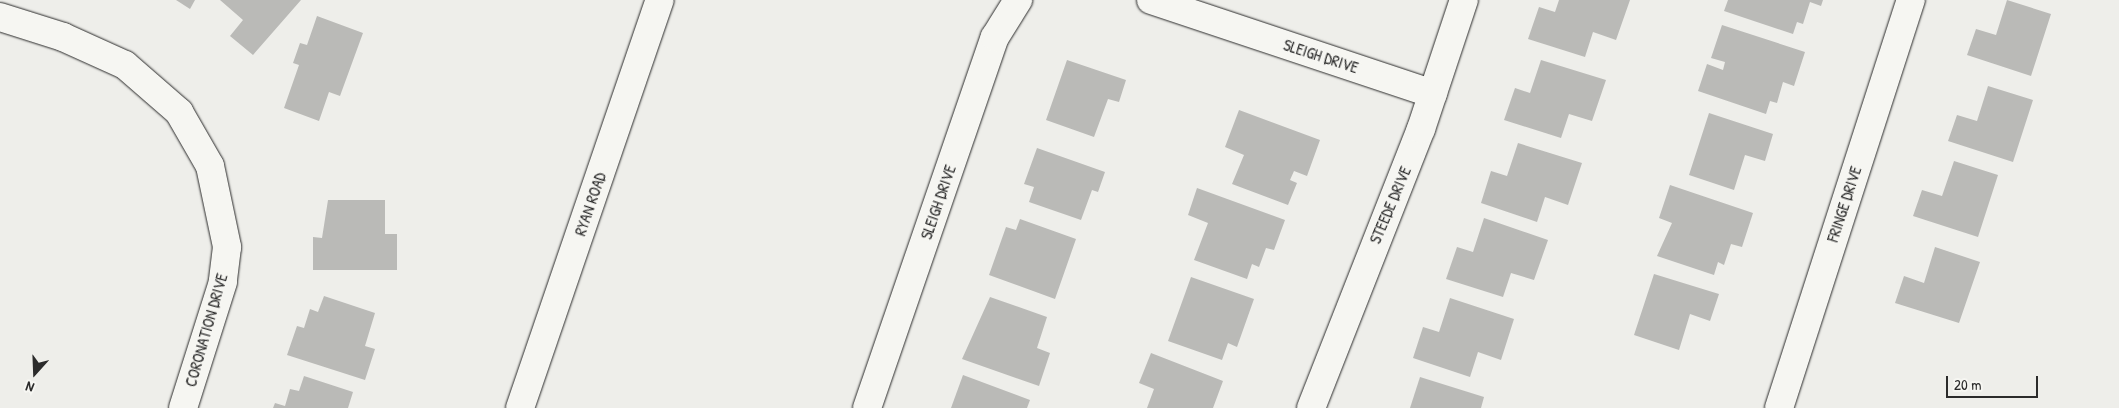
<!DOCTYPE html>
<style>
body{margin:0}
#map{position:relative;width:2119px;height:408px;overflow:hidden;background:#eeeeea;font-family:"Patrick Hand",sans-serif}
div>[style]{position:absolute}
.building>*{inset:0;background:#babab7}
.roads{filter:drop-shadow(0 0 1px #2b2b2b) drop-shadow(0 0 1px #2b2b2b)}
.minor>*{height:28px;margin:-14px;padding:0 14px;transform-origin:14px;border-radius:14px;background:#f6f6f2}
.secondary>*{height:28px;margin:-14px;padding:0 14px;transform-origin:14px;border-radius:14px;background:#f6f6f2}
span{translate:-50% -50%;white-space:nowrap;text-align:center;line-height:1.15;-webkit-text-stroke:4.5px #f6f6f2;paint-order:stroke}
.street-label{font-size:16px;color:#2b2b2b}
.north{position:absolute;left:10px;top:348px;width:50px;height:50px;-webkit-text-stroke:4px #f6f6f2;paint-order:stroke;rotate:200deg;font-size:14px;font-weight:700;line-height:20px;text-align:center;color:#2b2b2b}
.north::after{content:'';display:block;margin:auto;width:18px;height:22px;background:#2b2b2b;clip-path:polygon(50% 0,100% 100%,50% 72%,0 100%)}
.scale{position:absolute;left:1946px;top:376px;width:92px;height:22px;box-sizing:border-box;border:2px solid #2b2b2b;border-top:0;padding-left:6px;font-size:15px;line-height:18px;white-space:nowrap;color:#2b2b2b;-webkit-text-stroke:4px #f6f6f2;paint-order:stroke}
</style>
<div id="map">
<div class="building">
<i style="clip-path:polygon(176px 0,195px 0,190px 9px)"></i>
<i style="clip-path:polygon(220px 0,301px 0,253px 55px,230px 36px,243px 20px)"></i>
<i style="clip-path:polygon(1559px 0,1630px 0,1616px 40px,1593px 32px,1585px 57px,1528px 39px,1539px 7px,1555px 12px)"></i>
<i style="clip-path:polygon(1728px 0,1823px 0,1821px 6px,1810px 2px,1803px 24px,1797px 22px,1793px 34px,1724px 11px)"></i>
<i style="clip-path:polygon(2007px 0,2051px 14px,2031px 76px,1967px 55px,1976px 29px,1996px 35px)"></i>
<i style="clip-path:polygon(317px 16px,363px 33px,340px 96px,329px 92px,319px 121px,284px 108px,299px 65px,293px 63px,300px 43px,307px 45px)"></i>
<i style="clip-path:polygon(1722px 25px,1805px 52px,1794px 86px,1783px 82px,1777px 103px,1770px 101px,1766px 114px,1698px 91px,1707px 64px,1723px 70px,1725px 62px,1711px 58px)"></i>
<i style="clip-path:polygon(1067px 60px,1126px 80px,1119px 102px,1108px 99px,1094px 137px,1046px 120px)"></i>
<i style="clip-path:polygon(1541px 60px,1606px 80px,1592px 121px,1569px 114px,1561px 138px,1504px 120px,1515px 88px,1530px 93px)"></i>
<i style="clip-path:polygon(1988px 86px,2033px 100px,2013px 162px,1948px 141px,1957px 115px,1977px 121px)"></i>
<i style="clip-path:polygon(1239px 110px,1320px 140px,1307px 176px,1294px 171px,1290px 180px,1297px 183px,1288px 205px,1232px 184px,1244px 155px,1225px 147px)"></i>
<i style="clip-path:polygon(1709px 113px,1773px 134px,1765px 161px,1745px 155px,1734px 190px,1689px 175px)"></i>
<i style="clip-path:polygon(1518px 143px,1582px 163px,1568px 205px,1545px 197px,1537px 222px,1481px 203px,1491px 171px,1507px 176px)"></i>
<i style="clip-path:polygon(1037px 148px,1105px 172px,1098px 192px,1092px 190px,1081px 220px,1029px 202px,1034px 187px,1024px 184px)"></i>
<i style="clip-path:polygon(1954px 161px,1998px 175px,1978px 237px,1913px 216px,1922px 190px,1942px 196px)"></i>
<i style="clip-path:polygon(1670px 185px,1753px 213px,1742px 247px,1731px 244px,1724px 265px,1718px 262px,1714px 275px,1657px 256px,1672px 223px,1659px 218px)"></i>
<i style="clip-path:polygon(1197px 188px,1285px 220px,1274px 250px,1266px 248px,1259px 267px,1252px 264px,1247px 279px,1194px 260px,1208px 223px,1188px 215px)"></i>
<i style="clip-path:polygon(328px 200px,385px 200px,385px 234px,397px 234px,397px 270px,313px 270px,313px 237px,322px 238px)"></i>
<i style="clip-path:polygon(1484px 218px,1548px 240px,1534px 280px,1511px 273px,1503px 297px,1446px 279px,1457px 247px,1473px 252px)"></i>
<i style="clip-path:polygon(1020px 219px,1076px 239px,1055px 299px,989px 275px,1006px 227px,1016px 230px)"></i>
<i style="clip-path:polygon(1935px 247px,1980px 262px,1959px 323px,1895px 303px,1904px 276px,1924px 283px)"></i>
<i style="clip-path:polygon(1654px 274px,1719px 294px,1710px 321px,1690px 314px,1679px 350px,1634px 335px)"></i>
<i style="clip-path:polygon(1191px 277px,1254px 299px,1237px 347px,1228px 343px,1222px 360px,1168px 341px)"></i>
<i style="clip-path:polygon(324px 296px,375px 313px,365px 346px,375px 349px,365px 380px,287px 355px,297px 326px,304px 328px,310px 309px,318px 312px)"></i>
<i style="clip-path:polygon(990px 297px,1047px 317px,1037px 348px,1050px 353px,1039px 386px,962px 359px)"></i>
<i style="clip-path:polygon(1450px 298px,1514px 319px,1501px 360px,1478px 352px,1470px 377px,1413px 358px,1423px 327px,1439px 332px)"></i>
<i style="clip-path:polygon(1151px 353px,1223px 381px,1213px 408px,1147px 408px,1154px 389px,1139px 383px)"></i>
<i style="clip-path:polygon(963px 375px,1030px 400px,1027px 408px,951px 408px)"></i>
<i style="clip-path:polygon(304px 376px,353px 392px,348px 408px,273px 408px,275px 403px,285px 406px,290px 389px,299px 391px)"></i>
<i style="clip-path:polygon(1420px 377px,1484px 397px,1481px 408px,1410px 408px)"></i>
</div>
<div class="roads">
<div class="minor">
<i style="left:1151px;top:0;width:297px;rotate:18.4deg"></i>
<i style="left:0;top:17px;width:66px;rotate:17.6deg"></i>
<i style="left:63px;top:37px;width:68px;rotate:24.3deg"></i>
<i style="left:125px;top:65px;width:72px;rotate:41deg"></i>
<i style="left:179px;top:112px;width:62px;rotate:60.1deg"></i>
<i style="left:210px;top:166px;width:83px;rotate:78.1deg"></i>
<i style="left:227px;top:247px;width:35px;rotate:97deg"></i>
<i style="left:223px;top:282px;width:132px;rotate:107.6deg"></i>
<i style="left:867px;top:408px;width:392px;rotate:-71deg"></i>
<i style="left:995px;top:37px;width:44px;rotate:-58.1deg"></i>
<i style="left:1311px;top:408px;width:300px;rotate:-68.5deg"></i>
<i style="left:1421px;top:129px;width:136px;rotate:-71.6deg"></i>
<i style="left:1779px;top:408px;width:429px;rotate:-72.1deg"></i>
</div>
<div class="secondary">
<i style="left:520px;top:408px;width:431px;rotate:-71.1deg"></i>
</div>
</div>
<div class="street-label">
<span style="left:1321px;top:56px;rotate:18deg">SLEIGH DRIVE</span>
<span style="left:938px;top:202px;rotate:-71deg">SLEIGH DRIVE</span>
<span style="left:590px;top:204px;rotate:-71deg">RYAN ROAD</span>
<span style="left:1844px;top:204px;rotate:-72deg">FRINGE DRIVE</span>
<span style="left:1390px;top:205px;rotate:-67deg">STEEDE DRIVE</span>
<span style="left:206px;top:330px;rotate:-74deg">CORONATION DRIVE</span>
</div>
<div class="north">N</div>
<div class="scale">20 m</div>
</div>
